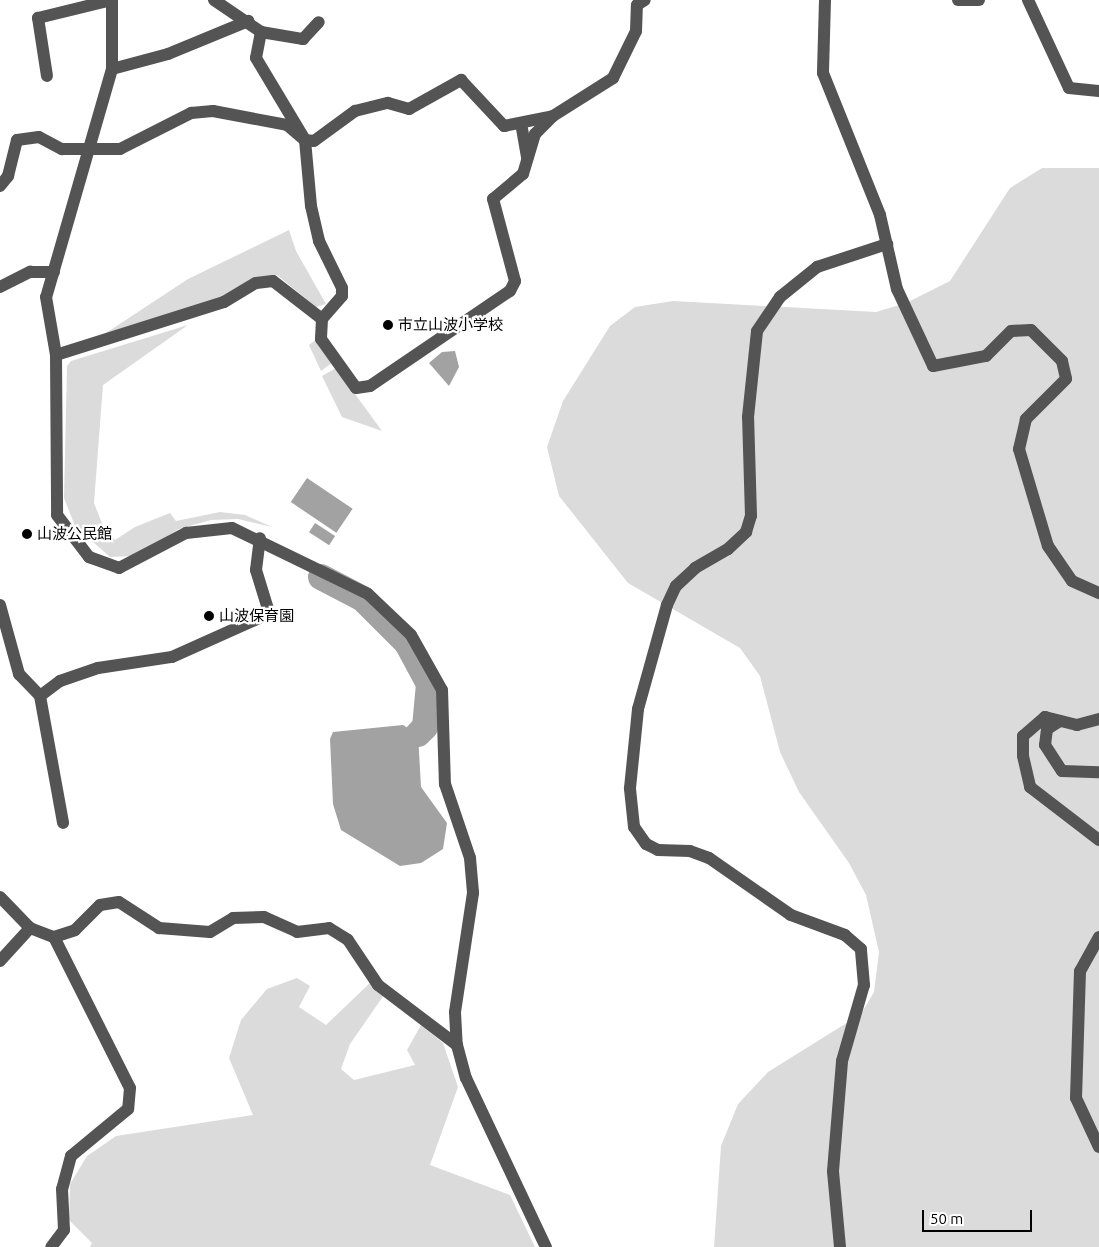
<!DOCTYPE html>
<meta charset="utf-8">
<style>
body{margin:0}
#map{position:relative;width:1099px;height:1247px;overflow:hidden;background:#fff;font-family:Ubuntu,"Noto Sans JP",sans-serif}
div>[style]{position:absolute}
.green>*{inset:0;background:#dbdbdb}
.water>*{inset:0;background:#a2a2a2;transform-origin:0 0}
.river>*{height:26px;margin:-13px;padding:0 13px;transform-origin:13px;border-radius:13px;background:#a2a2a2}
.minor>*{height:12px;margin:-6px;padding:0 6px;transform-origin:6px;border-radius:6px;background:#545454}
.dots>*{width:14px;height:14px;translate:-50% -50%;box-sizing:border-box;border:2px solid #fff;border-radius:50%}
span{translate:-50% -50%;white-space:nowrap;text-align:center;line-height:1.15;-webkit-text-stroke:4.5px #fff;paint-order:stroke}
.poi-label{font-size:15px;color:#000}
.left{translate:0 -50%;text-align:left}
.scale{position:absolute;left:922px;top:1210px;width:110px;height:22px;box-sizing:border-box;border:2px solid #000;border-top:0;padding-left:6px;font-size:15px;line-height:18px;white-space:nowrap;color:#000;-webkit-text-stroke:4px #fff;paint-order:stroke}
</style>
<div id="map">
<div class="green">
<i style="clip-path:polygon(1042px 168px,1099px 168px,1099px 1247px,714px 1247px,721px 1146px,738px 1104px,768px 1072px,861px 1014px,874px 992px,879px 952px,866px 895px,849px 863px,799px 792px,780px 752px,760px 676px,740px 648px,628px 583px,559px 496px,547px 447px,563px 401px,610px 326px,635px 307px,673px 301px,876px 312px,906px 303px,950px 281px,1010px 188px)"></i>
<i style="clip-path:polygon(289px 230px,296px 251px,326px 304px,316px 307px,277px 275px,254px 279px,223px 300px,103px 335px,188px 279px)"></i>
<i style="clip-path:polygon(188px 325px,103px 385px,94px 503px,103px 526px,115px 540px,135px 527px,170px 513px,176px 521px,220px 512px,245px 515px,272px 527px,238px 519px,211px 520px,179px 529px,135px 556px,110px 557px,75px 526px,64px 498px,67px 366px,71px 361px)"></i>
<i style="clip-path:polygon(317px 339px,333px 362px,321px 371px,309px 345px)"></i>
<i style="clip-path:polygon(336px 368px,382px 431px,342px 417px,322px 376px)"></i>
<i style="clip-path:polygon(297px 978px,310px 986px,299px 1007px,326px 1025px,371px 982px,384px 995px,350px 1044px,341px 1069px,354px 1080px,415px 1065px,407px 1050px,421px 1025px,443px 1043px,458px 1087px,430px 1165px,510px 1195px,535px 1247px,90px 1247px,92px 1243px,69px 1220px,70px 1184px,87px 1156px,116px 1136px,253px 1115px,229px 1058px,241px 1020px,267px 989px)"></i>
</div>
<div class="water">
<i style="clip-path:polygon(455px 351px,459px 367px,449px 386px,429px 363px,442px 352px)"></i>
<i style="left:307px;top:478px;width:55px;height:29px;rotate:34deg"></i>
<i style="left:315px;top:523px;width:24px;height:11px;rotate:33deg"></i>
<i style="clip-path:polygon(403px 725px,418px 734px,421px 787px,447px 823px,443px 849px,421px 863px,400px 866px,341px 830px,333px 804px,330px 739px,333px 732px)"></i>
</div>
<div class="river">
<i style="left:321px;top:577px;width:47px;rotate:27.6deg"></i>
<i style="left:363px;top:599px;width:62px;rotate:45deg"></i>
<i style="left:407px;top:643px;width:47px;rotate:61.8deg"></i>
<i style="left:429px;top:684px;width:43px;rotate:95.3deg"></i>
<i style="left:425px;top:727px;width:10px;rotate:135deg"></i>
</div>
<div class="minor">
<i style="left:112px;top:0;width:69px;rotate:90deg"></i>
<i style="left:112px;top:69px;width:237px;rotate:106.1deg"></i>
<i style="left:46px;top:297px;width:59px;rotate:80.2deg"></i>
<i style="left:56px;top:355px;width:160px;rotate:89.6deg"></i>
<i style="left:57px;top:515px;width:53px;rotate:52.7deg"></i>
<i style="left:89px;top:557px;width:32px;rotate:20deg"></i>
<i style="left:119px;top:568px;width:76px;rotate:-27.6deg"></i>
<i style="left:186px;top:533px;width:46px;rotate:-6.2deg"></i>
<i style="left:232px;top:528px;width:151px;rotate:25.9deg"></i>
<i style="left:368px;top:594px;width:59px;rotate:43.6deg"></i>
<i style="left:411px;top:635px;width:63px;rotate:60.6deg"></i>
<i style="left:442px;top:690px;width:94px;rotate:88.2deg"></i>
<i style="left:445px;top:784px;width:78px;rotate:71.3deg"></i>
<i style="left:470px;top:858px;width:35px;rotate:85deg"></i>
<i style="left:473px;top:893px;width:120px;rotate:98.6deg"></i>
<i style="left:455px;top:1012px;width:33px;rotate:87deg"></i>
<i style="left:457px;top:1045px;width:34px;rotate:75deg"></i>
<i style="left:466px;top:1078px;width:187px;rotate:64.7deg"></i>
<i style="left:214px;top:0;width:57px;rotate:34.2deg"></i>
<i style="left:261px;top:32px;width:26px;rotate:101deg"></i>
<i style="left:256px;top:58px;width:96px;rotate:59.1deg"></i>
<i style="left:305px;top:140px;width:66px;rotate:84.8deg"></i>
<i style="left:311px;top:206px;width:36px;rotate:77deg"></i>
<i style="left:319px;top:241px;width:52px;rotate:63.9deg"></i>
<i style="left:342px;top:288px;width:8px;rotate:90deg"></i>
<i style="left:342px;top:296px;width:30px;rotate:131deg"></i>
<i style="left:322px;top:319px;width:20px;rotate:93deg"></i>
<i style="left:321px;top:339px;width:60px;rotate:54.5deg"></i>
<i style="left:356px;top:388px;width:14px;rotate:-8deg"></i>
<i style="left:370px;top:386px;width:169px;rotate:-34.2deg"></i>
<i style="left:510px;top:291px;width:11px;rotate:-63deg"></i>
<i style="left:515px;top:281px;width:85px;rotate:-105deg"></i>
<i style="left:493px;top:199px;width:39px;rotate:-40deg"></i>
<i style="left:523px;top:174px;width:42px;rotate:-73.3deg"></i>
<i style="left:535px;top:134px;width:25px;rotate:-45deg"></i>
<i style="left:553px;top:116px;width:71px;rotate:-32.3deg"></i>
<i style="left:613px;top:78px;width:52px;rotate:-63.9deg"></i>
<i style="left:636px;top:31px;width:26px;rotate:-88deg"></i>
<i style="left:637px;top:5px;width:9px;rotate:-32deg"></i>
<i style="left:825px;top:0;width:73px;rotate:91.6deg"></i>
<i style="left:823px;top:73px;width:153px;rotate:68.1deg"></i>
<i style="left:880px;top:215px;width:76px;rotate:77.1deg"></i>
<i style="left:897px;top:289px;width:85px;rotate:64.9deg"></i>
<i style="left:933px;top:366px;width:54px;rotate:-10.7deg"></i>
<i style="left:986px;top:356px;width:35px;rotate:-45deg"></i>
<i style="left:1011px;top:331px;width:20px;rotate:-3deg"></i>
<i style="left:1031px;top:330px;width:44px;rotate:45deg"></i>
<i style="left:1062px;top:361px;width:18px;rotate:77deg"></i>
<i style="left:1066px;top:379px;width:57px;rotate:135deg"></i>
<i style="left:1026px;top:419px;width:31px;rotate:103deg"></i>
<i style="left:1019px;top:449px;width:101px;rotate:73.4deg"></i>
<i style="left:1048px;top:546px;width:42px;rotate:55.6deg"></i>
<i style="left:1072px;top:581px;width:30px;rotate:24deg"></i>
<i style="left:958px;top:0;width:21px"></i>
<i style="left:1028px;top:0;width:97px;rotate:65deg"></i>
<i style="left:1069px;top:88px;width:30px;rotate:6deg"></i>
<i style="left:261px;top:32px;width:43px;rotate:9.5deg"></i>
<i style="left:303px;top:39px;width:23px;rotate:-47deg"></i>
<i style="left:112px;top:69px;width:58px;rotate:-15deg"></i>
<i style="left:168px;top:54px;width:87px;rotate:-22.4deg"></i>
<i style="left:47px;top:76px;width:59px;rotate:-98.8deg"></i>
<i style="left:38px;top:18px;width:76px;rotate:-13.7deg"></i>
<i style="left:521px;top:123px;width:36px;rotate:80deg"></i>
<i style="left:0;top:186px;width:13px;rotate:-51deg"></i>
<i style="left:8px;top:176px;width:37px;rotate:-76deg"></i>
<i style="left:17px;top:140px;width:22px;rotate:-8deg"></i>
<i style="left:39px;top:137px;width:26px;rotate:28deg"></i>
<i style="left:62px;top:149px;width:58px"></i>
<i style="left:120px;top:149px;width:80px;rotate:-26.9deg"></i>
<i style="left:191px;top:113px;width:22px;rotate:-5deg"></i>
<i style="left:213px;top:111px;width:75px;rotate:10.7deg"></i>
<i style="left:287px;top:125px;width:23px;rotate:40deg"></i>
<i style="left:305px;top:140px;width:9px;rotate:6deg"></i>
<i style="left:314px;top:141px;width:51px;rotate:-36.2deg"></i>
<i style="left:355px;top:111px;width:34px;rotate:-14deg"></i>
<i style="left:388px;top:103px;width:22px;rotate:16deg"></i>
<i style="left:409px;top:109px;width:60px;rotate:-29.1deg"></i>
<i style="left:461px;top:80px;width:63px;rotate:46.9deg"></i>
<i style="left:504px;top:126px;width:50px;rotate:-11.5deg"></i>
<i style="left:0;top:287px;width:34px;rotate:-27deg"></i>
<i style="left:30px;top:272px;width:24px"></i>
<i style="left:56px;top:355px;width:176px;rotate:-17.5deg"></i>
<i style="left:224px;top:302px;width:37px;rotate:-31deg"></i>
<i style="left:256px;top:283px;width:17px;rotate:-7deg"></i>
<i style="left:273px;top:281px;width:62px;rotate:37.8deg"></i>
<i style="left:0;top:605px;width:72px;rotate:74.6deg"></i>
<i style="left:19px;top:674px;width:30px;rotate:46deg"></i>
<i style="left:40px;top:696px;width:129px;rotate:79.7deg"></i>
<i style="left:40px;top:696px;width:25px;rotate:-37deg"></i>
<i style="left:60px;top:681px;width:40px;rotate:-18.9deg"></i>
<i style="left:98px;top:668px;width:75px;rotate:-8.5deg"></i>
<i style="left:172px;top:657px;width:95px;rotate:-24.1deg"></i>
<i style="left:259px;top:618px;width:13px;rotate:-45deg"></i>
<i style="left:268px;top:609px;width:41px;rotate:-107.1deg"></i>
<i style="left:256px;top:570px;width:32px;rotate:-83deg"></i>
<i style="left:1099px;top:719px;width:23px;rotate:165deg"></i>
<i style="left:1077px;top:725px;width:33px;rotate:-166deg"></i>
<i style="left:1045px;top:717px;width:29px;rotate:139deg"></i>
<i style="left:1023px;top:736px;width:20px;rotate:90deg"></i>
<i style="left:1023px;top:756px;width:32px;rotate:77deg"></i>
<i style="left:1030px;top:787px;width:87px;rotate:37.5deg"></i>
<i style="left:1060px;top:721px;width:15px;rotate:148deg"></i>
<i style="left:1047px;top:729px;width:16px;rotate:97deg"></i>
<i style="left:1045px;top:745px;width:31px;rotate:57deg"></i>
<i style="left:1062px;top:771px;width:37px;rotate:2deg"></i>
<i style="left:0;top:897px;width:43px;rotate:45.9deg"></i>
<i style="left:30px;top:928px;width:26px;rotate:21deg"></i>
<i style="left:54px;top:937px;width:169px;rotate:63.3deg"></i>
<i style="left:130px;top:1088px;width:21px;rotate:95deg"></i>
<i style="left:128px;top:1109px;width:74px;rotate:140.5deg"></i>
<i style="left:71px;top:1156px;width:34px;rotate:105deg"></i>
<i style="left:62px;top:1189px;width:41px;rotate:87.2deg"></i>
<i style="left:64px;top:1230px;width:21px;rotate:127deg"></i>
<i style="left:54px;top:937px;width:22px;rotate:-18deg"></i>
<i style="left:75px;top:930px;width:35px;rotate:-45deg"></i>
<i style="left:100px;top:905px;width:19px;rotate:-9deg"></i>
<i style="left:119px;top:902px;width:48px;rotate:33deg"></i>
<i style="left:159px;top:928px;width:51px;rotate:4.5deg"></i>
<i style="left:210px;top:932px;width:27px;rotate:-31deg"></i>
<i style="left:233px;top:918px;width:31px;rotate:-2deg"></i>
<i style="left:264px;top:917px;width:36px;rotate:24deg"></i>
<i style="left:297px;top:932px;width:32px;rotate:-7deg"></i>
<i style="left:329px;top:928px;width:22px;rotate:32deg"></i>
<i style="left:348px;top:940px;width:54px;rotate:56.3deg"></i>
<i style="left:378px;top:985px;width:99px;rotate:37.2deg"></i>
<i style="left:1099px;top:937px;width:39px;rotate:119deg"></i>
<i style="left:1080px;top:971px;width:127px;rotate:91.8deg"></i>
<i style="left:1076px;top:1098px;width:54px;rotate:64.9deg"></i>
<i style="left:0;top:961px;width:45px;rotate:-47.7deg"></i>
<i style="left:840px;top:1247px;width:76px;rotate:-95.3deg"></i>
<i style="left:833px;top:1171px;width:110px;rotate:-85.3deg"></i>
<i style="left:842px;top:1061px;width:79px;rotate:-73.9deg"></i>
<i style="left:864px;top:985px;width:36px;rotate:-95deg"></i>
<i style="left:861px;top:949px;width:21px;rotate:-139deg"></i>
<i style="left:845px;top:935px;width:58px;rotate:-159.7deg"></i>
<i style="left:791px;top:915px;width:100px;rotate:-145.2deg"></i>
<i style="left:709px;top:858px;width:20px;rotate:-160deg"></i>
<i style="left:690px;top:851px;width:32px;rotate:-178deg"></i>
<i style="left:658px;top:850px;width:13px;rotate:-153deg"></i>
<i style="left:646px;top:844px;width:21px;rotate:-125deg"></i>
<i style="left:634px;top:827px;width:39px;rotate:-96deg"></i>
<i style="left:630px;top:788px;width:79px;rotate:-84.2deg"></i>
<i style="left:638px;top:709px;width:108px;rotate:-74.4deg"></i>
<i style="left:667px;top:605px;width:21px;rotate:-65deg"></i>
<i style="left:676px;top:586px;width:26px;rotate:-43deg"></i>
<i style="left:695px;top:568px;width:38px;rotate:-30deg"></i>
<i style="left:728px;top:549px;width:25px;rotate:-43deg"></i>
<i style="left:746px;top:532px;width:17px;rotate:-73deg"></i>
<i style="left:751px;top:516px;width:99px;rotate:-91.7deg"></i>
<i style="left:748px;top:417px;width:86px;rotate:-84deg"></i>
<i style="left:757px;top:331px;width:41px;rotate:-55.9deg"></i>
<i style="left:780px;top:297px;width:48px;rotate:-39deg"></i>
<i style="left:817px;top:267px;width:74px;rotate:-18.2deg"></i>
</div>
<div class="dots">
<i style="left:388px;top:325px;background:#000"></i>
<i style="left:27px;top:534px;background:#000"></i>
<i style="left:209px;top:616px;background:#000"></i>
</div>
<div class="poi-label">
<span class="left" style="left:398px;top:325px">市立山波小学校</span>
<span class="left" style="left:37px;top:534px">山波公民館</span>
<span class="left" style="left:219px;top:616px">山波保育園</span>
</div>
<div class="scale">50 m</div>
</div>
